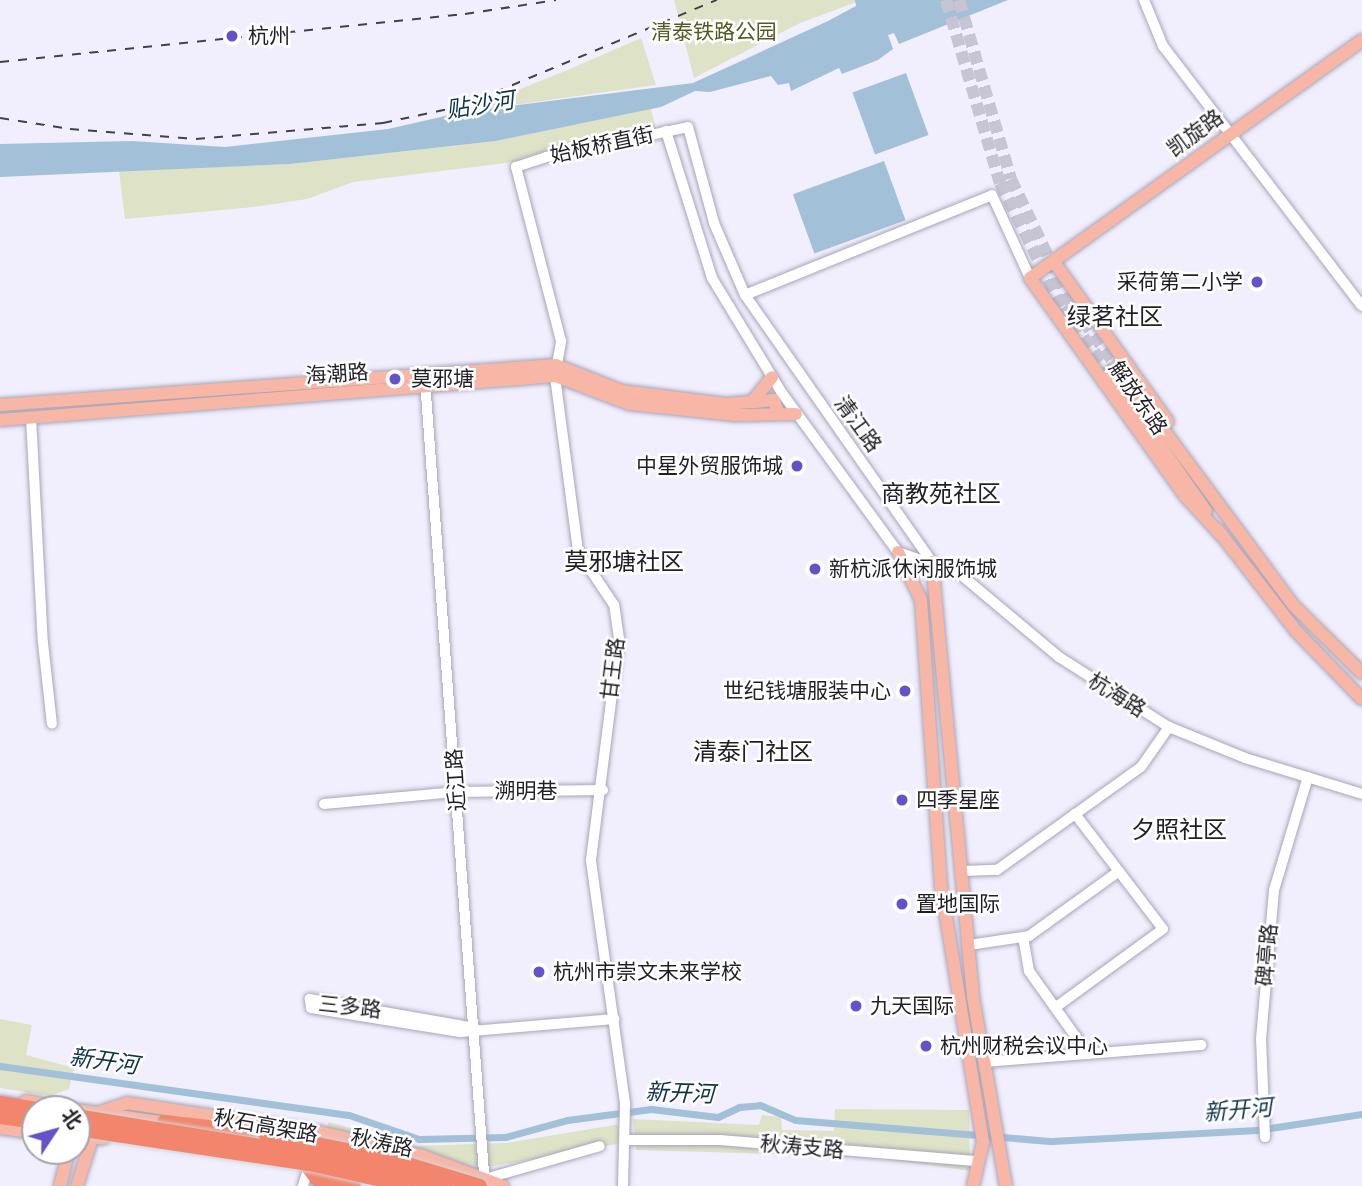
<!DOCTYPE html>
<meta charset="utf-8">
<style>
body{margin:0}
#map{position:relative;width:1362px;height:1186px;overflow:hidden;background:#f1effe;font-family:"DM Sans","Noto Sans SC",sans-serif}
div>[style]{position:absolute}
.green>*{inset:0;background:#dee2c7}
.water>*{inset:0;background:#a2c0d8;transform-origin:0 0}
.canal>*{height:7px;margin:-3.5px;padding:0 3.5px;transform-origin:3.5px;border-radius:3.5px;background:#a2c0d8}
.major-tunnel>*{height:12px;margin-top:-6px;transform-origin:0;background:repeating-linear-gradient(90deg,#c7c5d3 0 12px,transparent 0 18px)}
.roads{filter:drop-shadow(0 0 2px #a7a5b7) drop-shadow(0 0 2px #a7a5b7)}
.minor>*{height:10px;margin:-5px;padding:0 5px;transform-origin:5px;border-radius:5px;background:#fff}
.major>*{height:12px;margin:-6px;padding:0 6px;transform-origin:6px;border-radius:6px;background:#f8b6a7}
.highway>*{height:14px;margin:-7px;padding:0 7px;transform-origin:7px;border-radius:7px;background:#f3856c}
.rail>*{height:2px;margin-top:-1px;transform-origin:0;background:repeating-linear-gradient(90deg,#424048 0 9px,transparent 0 18px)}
.bridges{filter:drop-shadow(0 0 2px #d3d2d4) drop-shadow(0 0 2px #d3d2d4)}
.highway-bridge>*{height:14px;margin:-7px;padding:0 7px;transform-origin:7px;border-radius:7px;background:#f3856c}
.dots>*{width:19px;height:19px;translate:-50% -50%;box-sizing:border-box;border:4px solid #fff;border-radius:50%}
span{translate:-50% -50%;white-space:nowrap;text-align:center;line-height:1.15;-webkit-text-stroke:5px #fff;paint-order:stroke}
.park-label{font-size:21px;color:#565a22}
.poi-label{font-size:21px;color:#211f26}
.left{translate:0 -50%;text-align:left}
.right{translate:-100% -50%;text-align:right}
.street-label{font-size:21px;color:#211f26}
.water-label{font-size:23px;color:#0d334d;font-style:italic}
.quarter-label{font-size:24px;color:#211f26}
.north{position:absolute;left:21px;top:1095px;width:70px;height:70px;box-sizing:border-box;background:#fff;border:2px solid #a6a5a8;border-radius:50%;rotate:54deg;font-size:19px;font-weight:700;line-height:28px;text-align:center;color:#211f26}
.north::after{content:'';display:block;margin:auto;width:24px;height:32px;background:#6552cb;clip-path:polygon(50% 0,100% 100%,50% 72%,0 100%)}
</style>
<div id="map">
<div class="green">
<i style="clip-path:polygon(674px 0,862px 0,800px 23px,694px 78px)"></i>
<i style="clip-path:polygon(641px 38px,656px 85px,463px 112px,570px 69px)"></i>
<i style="clip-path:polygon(651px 109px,656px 129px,529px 160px,353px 182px,307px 199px,254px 207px,125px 219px,119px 171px,289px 164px,496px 141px)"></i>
<i style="clip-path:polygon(0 1019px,32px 1025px,26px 1055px,74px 1068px,69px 1089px,50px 1096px,0 1088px)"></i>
<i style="clip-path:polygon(835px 1109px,969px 1110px,970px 1171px,870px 1157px,636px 1150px,633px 1119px,759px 1125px,762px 1115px,781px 1117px,782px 1130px,834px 1131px)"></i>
<i style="clip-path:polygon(328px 1122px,416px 1146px,507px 1143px,621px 1124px,622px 1143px,443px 1175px,323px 1151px)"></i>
</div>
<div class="water">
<i style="clip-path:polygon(855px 0,1008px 0,899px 44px,894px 33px,888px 35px,893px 49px,878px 60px,842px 74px,839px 68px,791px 91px,789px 83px,778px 85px,771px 76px,710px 92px,695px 91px,661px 107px,496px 141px,290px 164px,0 177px,0 144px,132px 141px,225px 147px,388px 129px,463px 112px,693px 83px,828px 21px,856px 6px)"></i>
<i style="left:906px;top:73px;width:66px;height:57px;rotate:70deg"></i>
<i style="left:884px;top:161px;width:63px;height:97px;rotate:70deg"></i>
</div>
<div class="canal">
<i style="left:0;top:1066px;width:352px;rotate:8deg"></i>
<i style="left:349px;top:1115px;width:74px;rotate:18.9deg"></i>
<i style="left:419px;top:1139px;width:86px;rotate:-1.3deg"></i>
<i style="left:505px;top:1137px;width:64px;rotate:-15.3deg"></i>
<i style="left:567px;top:1120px;width:85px;rotate:-7.5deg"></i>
<i style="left:651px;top:1109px;width:67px;rotate:6.8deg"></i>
<i style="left:718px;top:1117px;width:23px;rotate:-25deg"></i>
<i style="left:739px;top:1107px;width:21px;rotate:-5deg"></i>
<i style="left:760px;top:1105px;width:38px;rotate:23deg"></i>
<i style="left:795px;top:1120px;width:258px;rotate:4.7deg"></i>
<i style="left:1052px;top:1141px;width:205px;rotate:-3.1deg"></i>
<i style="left:1257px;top:1130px;width:106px;rotate:-8.7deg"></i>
</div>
<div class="major-tunnel">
<i style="left:946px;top:0;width:191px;rotate:73.6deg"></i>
<i style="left:1000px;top:183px;width:140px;rotate:63.6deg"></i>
<i style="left:1062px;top:308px;width:81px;rotate:53.6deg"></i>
<i style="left:959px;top:0;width:186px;rotate:73.8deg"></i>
<i style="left:1011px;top:179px;width:141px;rotate:64.3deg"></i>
<i style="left:1072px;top:306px;width:76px;rotate:53.6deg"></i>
</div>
<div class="roads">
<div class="minor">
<i style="left:1144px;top:0;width:50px;rotate:67.6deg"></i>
<i style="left:1163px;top:46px;width:327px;rotate:52.6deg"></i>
<i style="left:666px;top:131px;width:154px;rotate:72.6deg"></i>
<i style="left:712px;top:278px;width:135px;rotate:58.7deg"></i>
<i style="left:782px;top:393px;width:197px;rotate:53.9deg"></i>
<i style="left:898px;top:552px;width:66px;rotate:19.5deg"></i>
<i style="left:960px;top:574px;width:129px;rotate:40deg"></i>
<i style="left:1059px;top:657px;width:130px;rotate:32.5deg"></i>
<i style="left:1169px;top:727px;width:82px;rotate:22.2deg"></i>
<i style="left:1245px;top:758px;width:122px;rotate:17.1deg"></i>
<i style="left:745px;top:295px;width:266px;rotate:-22deg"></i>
<i style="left:992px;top:195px;width:91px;rotate:65.4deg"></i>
<i style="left:425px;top:381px;width:807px;rotate:85.74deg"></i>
<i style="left:31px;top:417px;width:226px;rotate:87deg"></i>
<i style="left:43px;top:643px;width:81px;rotate:83.7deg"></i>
<i style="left:324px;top:804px;width:134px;rotate:-5.2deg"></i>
<i style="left:457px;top:792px;width:146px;rotate:-0.8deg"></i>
<i style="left:963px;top:871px;width:34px;rotate:-2deg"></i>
<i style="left:997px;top:870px;width:177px;rotate:-35.6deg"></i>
<i style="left:1141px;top:767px;width:49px;rotate:-55deg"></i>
<i style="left:1023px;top:937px;width:35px;rotate:80deg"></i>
<i style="left:1029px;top:971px;width:102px;rotate:54.6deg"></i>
<i style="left:969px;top:945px;width:61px;rotate:-8.5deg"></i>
<i style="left:1029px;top:936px;width:111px;rotate:-35.8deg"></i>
<i style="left:1056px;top:1007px;width:132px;rotate:-36.1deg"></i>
<i style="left:1163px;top:929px;width:145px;rotate:-127.4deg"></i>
<i style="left:475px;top:1028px;width:168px;rotate:-170deg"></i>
<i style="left:310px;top:999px;width:9px;rotate:84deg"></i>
<i style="left:311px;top:1008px;width:151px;rotate:9.2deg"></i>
<i style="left:460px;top:1032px;width:155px;rotate:-4.8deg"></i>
<i style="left:984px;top:1062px;width:218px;rotate:-4.5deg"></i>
<i style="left:1265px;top:1137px;width:98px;rotate:-92.3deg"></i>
<i style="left:1261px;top:1039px;width:150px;rotate:-85deg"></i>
<i style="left:1274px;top:890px;width:118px;rotate:-73.3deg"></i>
<i style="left:627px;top:1140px;width:93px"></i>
<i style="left:720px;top:1140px;width:259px;rotate:4.7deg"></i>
<i style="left:488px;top:1178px;width:116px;rotate:-15.9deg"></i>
<i style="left:303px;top:1186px;width:21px;rotate:-73deg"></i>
<i style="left:623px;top:1186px;width:83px;rotate:-88.6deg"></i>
<i style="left:625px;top:1103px;width:245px;rotate:-98deg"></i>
<i style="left:591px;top:860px;width:223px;rotate:-82.8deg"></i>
<i style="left:619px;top:639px;width:34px;rotate:-98deg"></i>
<i style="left:614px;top:605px;width:65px;rotate:-123.7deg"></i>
<i style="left:578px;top:551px;width:177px;rotate:-97.5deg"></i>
<i style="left:555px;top:376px;width:36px;rotate:-80deg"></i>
<i style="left:561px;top:341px;width:180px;rotate:-104.5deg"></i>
<i style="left:516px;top:167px;width:32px;rotate:-18deg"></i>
<i style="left:546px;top:157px;width:145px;rotate:-11.9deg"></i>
<i style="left:688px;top:127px;width:99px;rotate:74.8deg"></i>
<i style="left:714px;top:223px;width:78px;rotate:66.7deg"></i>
<i style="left:745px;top:295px;width:326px;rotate:55deg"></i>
</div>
<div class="major">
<i style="left:1054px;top:262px;width:196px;rotate:54.5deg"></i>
<i style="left:1117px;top:367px;width:297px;rotate:53.5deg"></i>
<i style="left:1294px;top:606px;width:95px;rotate:44.6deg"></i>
<i style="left:1110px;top:373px;width:168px;rotate:55.2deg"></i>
<i style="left:755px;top:402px;width:19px;rotate:-6deg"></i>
<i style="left:774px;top:400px;width:13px;rotate:72deg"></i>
<i style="left:0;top:405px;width:557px;rotate:-4.11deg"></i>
<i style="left:556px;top:365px;width:71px;rotate:21.5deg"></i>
<i style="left:622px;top:391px;width:106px;rotate:7.1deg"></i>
<i style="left:727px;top:404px;width:25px;rotate:-5deg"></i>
<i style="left:752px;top:402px;width:32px;rotate:-51deg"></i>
<i style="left:0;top:420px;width:557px;rotate:-4.53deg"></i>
<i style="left:555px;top:376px;width:80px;rotate:20.5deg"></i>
<i style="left:630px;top:404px;width:106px;rotate:6deg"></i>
<i style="left:735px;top:415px;width:61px;rotate:-0.9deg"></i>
<i style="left:1217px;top:529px;width:130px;rotate:52.2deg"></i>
<i style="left:1297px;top:632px;width:93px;rotate:45.9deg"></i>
<i style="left:1221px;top:535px;width:53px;rotate:-132.7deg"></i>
<i style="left:1185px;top:496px;width:267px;rotate:-125.4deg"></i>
<i style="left:1030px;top:278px;width:408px;rotate:-35.6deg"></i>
<i style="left:898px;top:552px;width:53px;rotate:64.4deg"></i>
<i style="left:921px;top:600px;width:287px;rotate:86deg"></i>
<i style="left:941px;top:886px;width:259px;rotate:80.7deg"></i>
<i style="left:983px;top:1142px;width:45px;rotate:102.8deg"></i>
<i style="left:932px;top:562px;width:437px;rotate:84.6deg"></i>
<i style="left:973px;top:997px;width:192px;rotate:80.1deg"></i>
<i style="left:26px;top:1101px;width:46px;rotate:10.1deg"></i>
<i style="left:77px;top:1110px;width:98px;rotate:8.2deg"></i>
<i style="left:100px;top:1112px;width:28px;rotate:-18deg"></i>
<i style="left:127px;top:1103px;width:194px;rotate:8.6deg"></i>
<i style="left:319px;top:1132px;width:107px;rotate:13deg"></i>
<i style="left:423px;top:1156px;width:85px;rotate:20.6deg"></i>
<i style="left:0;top:1128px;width:35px;rotate:8deg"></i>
<i style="left:77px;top:1138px;width:27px"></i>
<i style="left:60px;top:1186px;width:36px;rotate:-76deg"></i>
<i style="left:77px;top:1186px;width:57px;rotate:-72.5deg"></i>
</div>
<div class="highway">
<i style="left:0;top:1103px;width:36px;rotate:9deg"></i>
<i style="left:0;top:1117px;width:35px;rotate:8deg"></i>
<i style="left:164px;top:1122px;width:101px;rotate:6.3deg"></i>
<i style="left:308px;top:1167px;width:15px;rotate:53deg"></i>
<i style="left:317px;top:1179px;width:37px;rotate:11deg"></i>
</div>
</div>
<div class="rail">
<i style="left:0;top:62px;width:467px;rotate:-5.9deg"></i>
<i style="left:465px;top:14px;width:92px;rotate:-8.7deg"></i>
<i style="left:0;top:118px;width:71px;rotate:8.9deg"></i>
<i style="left:70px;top:129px;width:126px;rotate:4.5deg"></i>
<i style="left:196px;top:139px;width:188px;rotate:-4.9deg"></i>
<i style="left:383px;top:123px;width:81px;rotate:-12.1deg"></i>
<i style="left:462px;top:106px;width:276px;rotate:-22.6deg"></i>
</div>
<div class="bridges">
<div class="highway-bridge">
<i style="left:77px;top:1116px;width:242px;rotate:9.3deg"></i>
<i style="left:316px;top:1155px;width:134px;rotate:13.4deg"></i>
<i style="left:77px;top:1129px;width:240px;rotate:8.6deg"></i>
<i style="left:314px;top:1165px;width:96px;rotate:12.6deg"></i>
<i style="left:264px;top:1133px;width:130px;rotate:11.6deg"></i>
<i style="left:391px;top:1159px;width:93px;rotate:16.9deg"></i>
</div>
</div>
<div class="dots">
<i style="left:232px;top:36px;background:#6552cb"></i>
<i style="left:1257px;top:282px;background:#6552cb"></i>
<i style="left:395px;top:379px;background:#6552cb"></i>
<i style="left:797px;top:466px;background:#6552cb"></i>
<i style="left:815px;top:569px;background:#6552cb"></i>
<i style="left:905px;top:691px;background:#6552cb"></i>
<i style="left:902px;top:800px;background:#6552cb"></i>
<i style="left:902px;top:904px;background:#6552cb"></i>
<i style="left:539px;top:972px;background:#6552cb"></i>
<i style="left:856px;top:1006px;background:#6552cb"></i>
<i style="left:926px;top:1046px;background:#6552cb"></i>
</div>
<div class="park-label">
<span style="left:714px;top:32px">清泰铁路公园</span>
</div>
<div class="poi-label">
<span class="left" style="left:248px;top:36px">杭州</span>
<span class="right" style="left:1243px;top:282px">采荷第二小学</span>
<span class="left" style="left:411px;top:379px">莫邪塘</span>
<span class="right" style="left:783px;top:466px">中星外贸服饰城</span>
<span class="left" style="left:829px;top:569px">新杭派休闲服饰城</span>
<span class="right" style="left:891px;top:691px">世纪钱塘服装中心</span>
<span class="left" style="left:916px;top:800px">四季星座</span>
<span class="left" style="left:916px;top:904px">置地国际</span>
<span class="left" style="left:553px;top:972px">杭州市崇文未来学校</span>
<span class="left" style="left:870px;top:1006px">九天国际</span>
<span class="left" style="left:940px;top:1046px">杭州财税会议中心</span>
</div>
<div class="street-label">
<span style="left:1195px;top:133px;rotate:-36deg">凯旋路</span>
<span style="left:602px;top:145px;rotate:-12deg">始板桥直街</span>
<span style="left:337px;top:374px;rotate:-4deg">海潮路</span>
<span style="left:1138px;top:398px;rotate:55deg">解放东路</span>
<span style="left:858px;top:424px;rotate:54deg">清江路</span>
<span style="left:613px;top:669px;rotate:-83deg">甘王路</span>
<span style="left:1117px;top:695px;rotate:32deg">杭海路</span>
<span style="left:456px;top:780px;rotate:-94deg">近江路</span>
<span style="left:526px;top:791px">溯明巷</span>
<span style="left:1267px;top:955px;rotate:-85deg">碑亭路</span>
<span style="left:350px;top:1007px;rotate:6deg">三多路</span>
<span style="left:266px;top:1126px;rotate:10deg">秋石高架路</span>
<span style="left:382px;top:1143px;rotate:12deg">秋涛路</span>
<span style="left:802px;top:1147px;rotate:5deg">秋涛支路</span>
</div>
<div class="water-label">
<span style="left:480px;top:105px;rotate:-9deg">贴沙河</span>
<span style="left:104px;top:1061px;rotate:8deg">新开河</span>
<span style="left:680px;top:1093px;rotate:2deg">新开河</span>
<span style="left:1238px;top:1110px;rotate:-5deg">新开河</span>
</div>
<div class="quarter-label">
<span style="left:1115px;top:317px">绿茗社区</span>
<span style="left:941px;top:494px">商教苑社区</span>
<span style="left:624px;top:562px">莫邪塘社区</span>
<span style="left:753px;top:752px">清泰门社区</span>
<span style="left:1179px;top:830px">夕照社区</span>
</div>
<div class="north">北</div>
</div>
